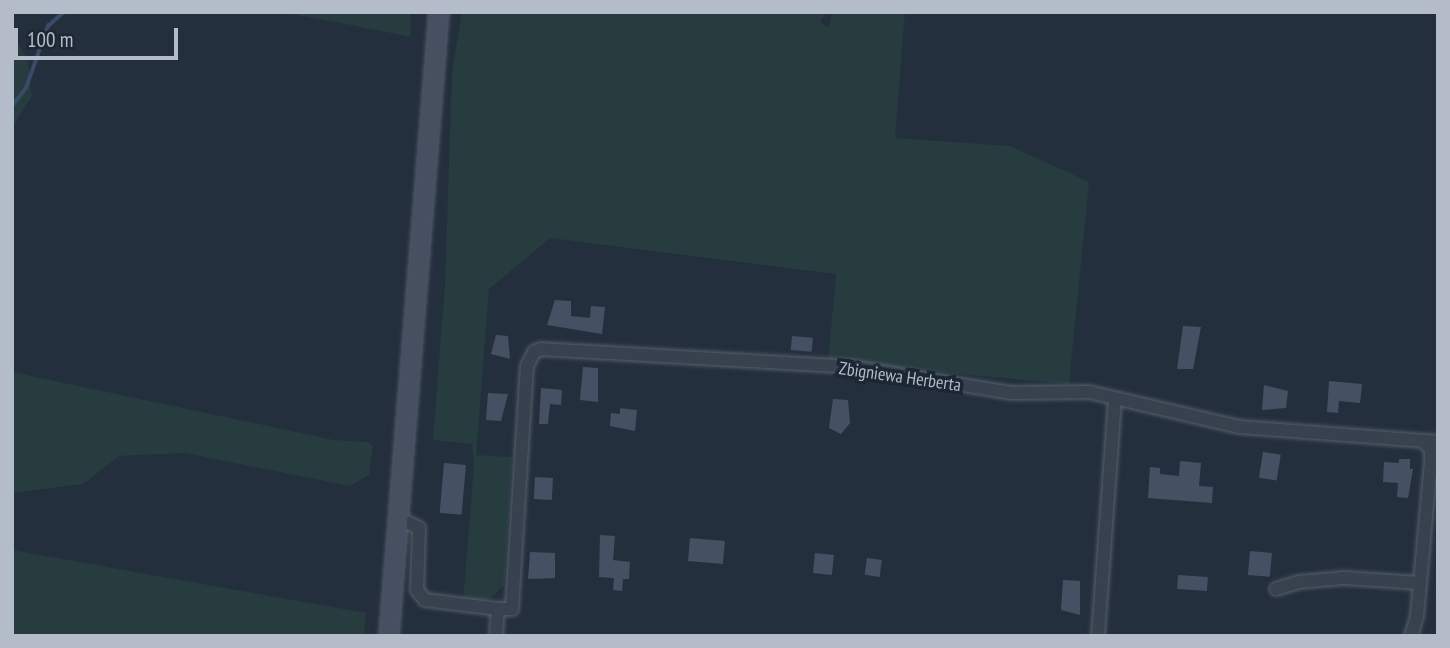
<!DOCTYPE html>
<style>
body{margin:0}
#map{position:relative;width:1450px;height:648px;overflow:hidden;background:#242f3e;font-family:"PT Sans Narrow",sans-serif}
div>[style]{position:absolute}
.green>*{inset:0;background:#263c3f}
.stream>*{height:3.5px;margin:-1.75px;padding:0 1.75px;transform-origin:1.75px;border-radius:1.75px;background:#394c67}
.building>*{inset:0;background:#455162;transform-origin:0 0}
.roads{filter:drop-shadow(0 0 2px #565f6c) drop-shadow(0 0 2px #565f6c)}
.minor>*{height:12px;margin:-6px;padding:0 6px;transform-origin:6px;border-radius:6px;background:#38414e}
.secondary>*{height:18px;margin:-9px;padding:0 9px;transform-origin:9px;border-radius:9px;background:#465061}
span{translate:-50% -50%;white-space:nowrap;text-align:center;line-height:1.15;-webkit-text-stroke:7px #1d2633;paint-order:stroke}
.street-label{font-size:18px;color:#b4bcc9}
.frame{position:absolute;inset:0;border:14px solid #b4bcc9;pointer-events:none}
.scale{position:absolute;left:14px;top:28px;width:164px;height:32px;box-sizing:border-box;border:4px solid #b4bcc9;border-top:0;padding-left:9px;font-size:21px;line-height:24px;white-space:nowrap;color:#b4bcc9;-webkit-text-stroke:5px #1d2633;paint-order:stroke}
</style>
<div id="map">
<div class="green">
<i style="clip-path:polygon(281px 12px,410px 12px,411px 37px,356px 26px)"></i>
<i style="clip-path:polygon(462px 12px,826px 12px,820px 22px,829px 28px,832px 12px,905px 12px,895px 138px,1010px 146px,1089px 182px,1069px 384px,828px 362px,836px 274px,550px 238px,489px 289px,476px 455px,512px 457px,504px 585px,490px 599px,463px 603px,474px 464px,472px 444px,433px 440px,445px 284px,452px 73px)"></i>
<i style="clip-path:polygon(19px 45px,28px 61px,32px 96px,12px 128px,12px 50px)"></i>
<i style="clip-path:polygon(12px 372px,334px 440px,368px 442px,373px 446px,369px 475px,350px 486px,185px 453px,119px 456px,83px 484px,12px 493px)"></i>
<i style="clip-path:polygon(12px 550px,366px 613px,364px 636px,12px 636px)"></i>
</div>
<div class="stream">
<i style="left:12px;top:106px;width:23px;rotate:-52deg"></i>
<i style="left:26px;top:88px;width:66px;rotate:-70.5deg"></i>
<i style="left:48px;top:26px;width:21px;rotate:-41deg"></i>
</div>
<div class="building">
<i style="clip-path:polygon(555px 300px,571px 301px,571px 316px,590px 318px,591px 306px,605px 307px,602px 334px,547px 325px)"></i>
<i style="clip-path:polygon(1183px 326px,1201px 327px,1193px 369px,1177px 369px)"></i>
<i style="clip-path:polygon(496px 335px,508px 336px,510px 359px,491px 354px)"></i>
<i style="left:792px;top:336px;width:21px;height:14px;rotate:5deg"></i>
<i style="clip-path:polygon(583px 367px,598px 368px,598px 402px,580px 400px)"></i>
<i style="clip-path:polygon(1329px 381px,1362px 384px,1360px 403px,1339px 401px,1338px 413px,1327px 412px)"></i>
<i style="clip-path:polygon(1264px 385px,1288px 391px,1286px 408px,1262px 410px)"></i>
<i style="clip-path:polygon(541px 388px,562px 390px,561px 405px,550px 404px,548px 424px,539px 424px)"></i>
<i style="clip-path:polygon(488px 393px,508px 394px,501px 421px,486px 420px)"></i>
<i style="clip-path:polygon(833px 399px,848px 400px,850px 423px,841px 434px,829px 428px)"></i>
<i style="clip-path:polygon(620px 408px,637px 410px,635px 431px,610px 426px,611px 413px,620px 414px)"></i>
<i style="left:1263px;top:452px;width:18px;height:26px;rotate:9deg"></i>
<i style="clip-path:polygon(1399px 459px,1410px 459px,1410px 469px,1413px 469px,1408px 498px,1397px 497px,1398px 483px,1383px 482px,1384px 462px,1399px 463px)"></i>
<i style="clip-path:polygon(1180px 461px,1201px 463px,1199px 486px,1213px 487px,1212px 503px,1148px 498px,1150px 467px,1160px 468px,1160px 474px,1179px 476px)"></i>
<i style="left:444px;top:463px;width:22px;height:50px;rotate:5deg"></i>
<i style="left:535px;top:477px;width:18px;height:22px;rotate:3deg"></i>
<i style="clip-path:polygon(600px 535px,615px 536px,613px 560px,630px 562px,629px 579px,623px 579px,622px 591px,613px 590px,614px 578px,599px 577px)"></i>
<i style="left:690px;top:538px;width:35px;height:23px;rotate:5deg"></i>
<i style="left:1250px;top:551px;width:22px;height:24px;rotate:5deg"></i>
<i style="clip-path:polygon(530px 552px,555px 553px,555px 578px,528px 579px)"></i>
<i style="left:815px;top:553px;width:19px;height:20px;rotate:6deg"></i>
<i style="left:867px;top:558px;width:15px;height:17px;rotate:8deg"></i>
<i style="left:1178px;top:575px;width:30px;height:14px;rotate:4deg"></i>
<i style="clip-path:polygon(1063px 580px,1080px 581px,1080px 615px,1061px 610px)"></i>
</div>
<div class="roads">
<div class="minor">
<i style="left:398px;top:518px;width:23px;rotate:25deg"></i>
<i style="left:419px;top:528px;width:62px;rotate:91.8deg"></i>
<i style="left:417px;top:590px;width:13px;rotate:51deg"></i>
<i style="left:425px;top:600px;width:74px;rotate:7deg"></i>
<i style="left:1276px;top:589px;width:24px;rotate:-17deg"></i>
<i style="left:1299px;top:582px;width:45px;rotate:-5.1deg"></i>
<i style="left:1344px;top:578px;width:76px;rotate:3.8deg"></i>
<i style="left:496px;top:636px;width:27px;rotate:-86deg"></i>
<i style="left:498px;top:609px;width:14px"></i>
<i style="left:512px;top:609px;width:243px;rotate:-86.5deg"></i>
<i style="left:527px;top:366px;width:16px;rotate:-63deg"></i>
<i style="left:534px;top:352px;width:8px;rotate:-23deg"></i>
<i style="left:541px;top:349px;width:313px;rotate:3.3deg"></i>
<i style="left:853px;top:367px;width:160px;rotate:9.3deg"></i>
<i style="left:1011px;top:393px;width:78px;rotate:-0.7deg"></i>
<i style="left:1089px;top:392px;width:155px;rotate:13.1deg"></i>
<i style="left:1240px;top:427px;width:199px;rotate:4.3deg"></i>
<i style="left:1098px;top:636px;width:238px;rotate:-85.9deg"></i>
<i style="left:1411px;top:636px;width:21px;rotate:-73deg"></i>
<i style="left:1417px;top:616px;width:156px;rotate:-84.8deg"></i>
<i style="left:1431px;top:461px;width:12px;rotate:-90deg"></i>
<i style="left:1431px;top:449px;width:10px;rotate:-135deg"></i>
</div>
<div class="secondary">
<i style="left:389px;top:636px;width:626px;rotate:-85.42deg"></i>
</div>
</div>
<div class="street-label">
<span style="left:900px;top:377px;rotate:8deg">Zbigniewa Herberta</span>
</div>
<div class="frame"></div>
<div class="scale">100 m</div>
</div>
